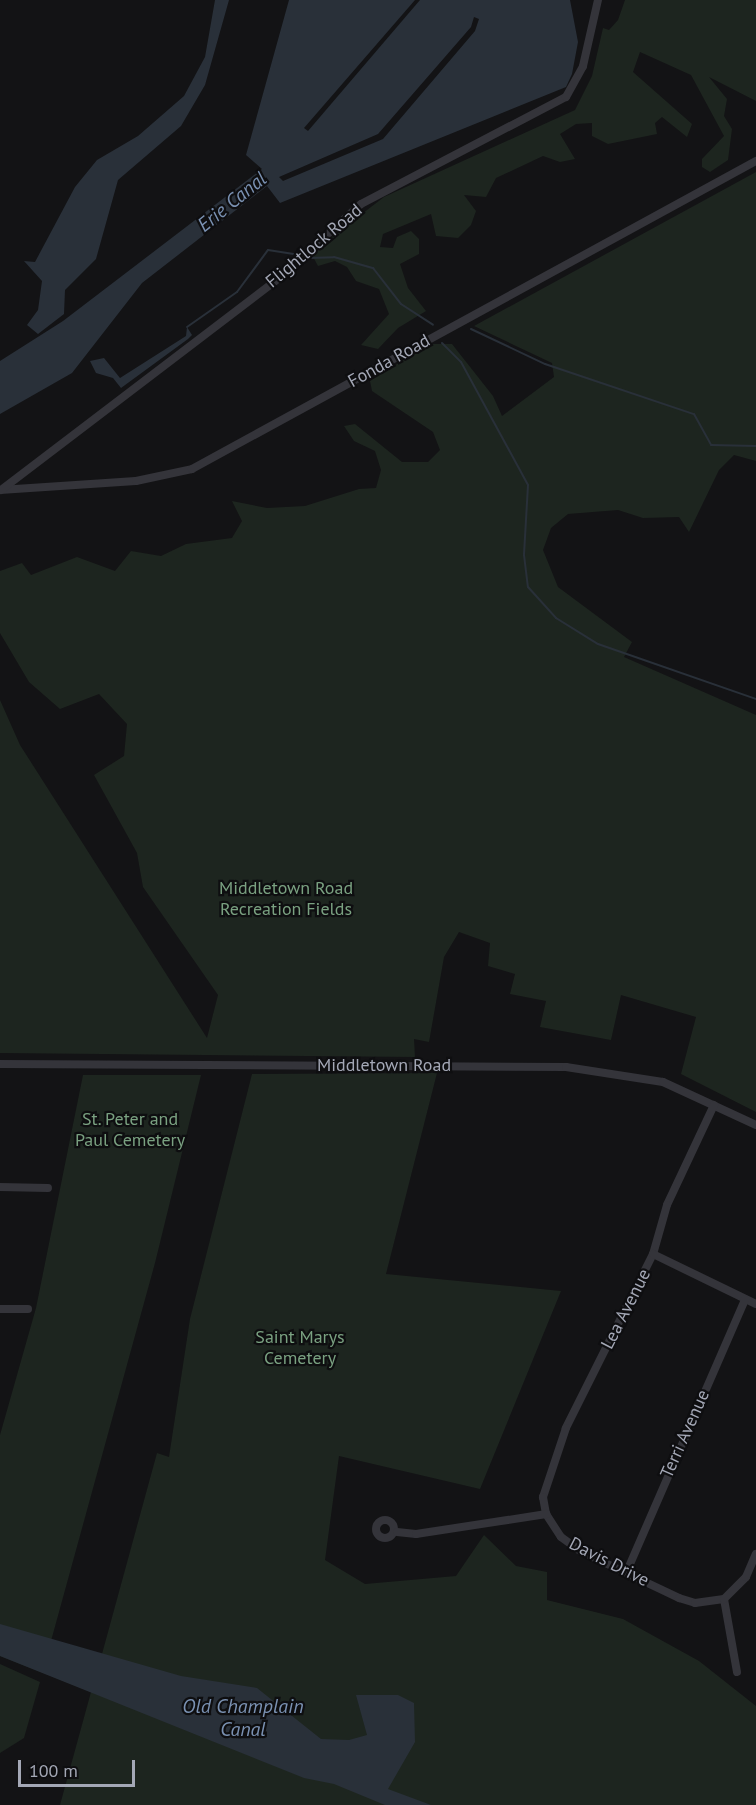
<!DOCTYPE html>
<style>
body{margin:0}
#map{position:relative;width:756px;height:1805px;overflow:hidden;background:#131315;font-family:"PT Sans",sans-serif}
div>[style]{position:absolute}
.green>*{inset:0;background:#1d251f}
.water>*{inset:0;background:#293039}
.pier>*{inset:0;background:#131315}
.stream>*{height:2px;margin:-1px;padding:0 1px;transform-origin:1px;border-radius:1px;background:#293039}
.minor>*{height:8px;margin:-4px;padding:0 4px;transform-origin:4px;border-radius:4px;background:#34343a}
.minor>.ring{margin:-4px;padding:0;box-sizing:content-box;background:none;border:8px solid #34343a;border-radius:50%}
span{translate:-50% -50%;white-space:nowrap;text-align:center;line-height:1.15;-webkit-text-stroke:4.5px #0e0e10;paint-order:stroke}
.street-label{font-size:18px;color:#a4a8b6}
.park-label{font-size:18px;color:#7aa181}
.water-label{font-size:20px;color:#7a91b2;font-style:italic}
.scale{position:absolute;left:18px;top:1760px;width:117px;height:27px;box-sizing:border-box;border:3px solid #a4a8b6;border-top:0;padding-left:8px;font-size:18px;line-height:21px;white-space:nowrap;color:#a4a8b6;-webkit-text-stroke:4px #0e0e10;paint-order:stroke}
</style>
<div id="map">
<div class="green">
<i style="clip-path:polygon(625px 0,756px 0,756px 101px,709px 77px,727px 99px,724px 116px,732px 129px,728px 160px,710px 172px,702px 167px,702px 159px,724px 136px,691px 75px,640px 52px,633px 72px,692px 124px,687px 137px,662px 117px,655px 123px,657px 134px,608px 144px,592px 136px,592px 123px,576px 124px,560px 134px,575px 159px,560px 162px,543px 156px,496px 178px,486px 197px,464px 195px,476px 211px,471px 225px,458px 238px,436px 236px,431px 214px,383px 234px,380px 247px,393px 248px,397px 237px,411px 231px,419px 239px,419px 254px,400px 264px,408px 288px,426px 311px,398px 328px,378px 349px,361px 345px,389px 314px,379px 289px,356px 281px,347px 267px,335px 261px,318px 266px,311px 253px,384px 197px,575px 110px,592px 76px,603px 28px,609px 30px,618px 20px)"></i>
<i style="clip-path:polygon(756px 172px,756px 461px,734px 455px,719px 470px,689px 532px,679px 517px,643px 518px,618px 510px,568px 514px,551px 528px,543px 550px,558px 587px,632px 642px,624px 657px,756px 715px,756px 1112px,681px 1074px,696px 1017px,621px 995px,611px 1040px,540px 1027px,546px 1001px,510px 994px,515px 974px,488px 966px,490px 943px,459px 932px,444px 957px,429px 1042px,414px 1039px,415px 1057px,0 1053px,0 700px,20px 745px,207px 1038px,218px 995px,143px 887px,137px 853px,94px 775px,124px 756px,127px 724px,99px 694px,60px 709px,29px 682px,0 633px,0 571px,22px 563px,31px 575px,77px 557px,115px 571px,131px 551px,161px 556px,186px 544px,232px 538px,242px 521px,232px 501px,267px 508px,305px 506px,359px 489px,376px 488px,381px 470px,375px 451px,354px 441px,344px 426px,355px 424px,402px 462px,428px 462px,440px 450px,433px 432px,372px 391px,370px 381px,429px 344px,452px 344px,493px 396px,502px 416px,554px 377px,552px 363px,474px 326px)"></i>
<i style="clip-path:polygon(437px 1073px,386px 1274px,561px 1291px,480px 1489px,339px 1456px,325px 1560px,365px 1584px,456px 1576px,484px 1535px,516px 1566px,547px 1572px,547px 1600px,623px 1619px,699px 1661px,756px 1706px,756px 1805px,60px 1805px,91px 1692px,0 1656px,0 1435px,36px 1308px,83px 1075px,201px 1075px,155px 1263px,51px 1641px,102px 1654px,157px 1453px,169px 1457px,190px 1319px,252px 1074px)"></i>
<i style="clip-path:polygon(0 1664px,40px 1682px,24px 1738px,0 1753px)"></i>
</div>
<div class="water">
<i style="clip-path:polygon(215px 0,229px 0,205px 85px,181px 126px,118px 180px,96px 259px,65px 290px,64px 314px,38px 334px,27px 325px,38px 310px,42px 281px,24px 261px,35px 262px,75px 187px,97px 160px,138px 136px,184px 96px,205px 57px)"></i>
<i style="clip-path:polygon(289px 0,570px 0,578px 42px,572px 74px,566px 87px,280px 203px,267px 186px,142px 283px,72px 373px,0 414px,0 361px,63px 321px,262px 169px,246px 155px)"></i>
<i style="clip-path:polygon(187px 327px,192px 335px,188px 339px,121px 388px,113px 378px,96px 373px,90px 361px,104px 358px,120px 378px,186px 336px)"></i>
<i style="clip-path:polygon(0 1624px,181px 1676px,257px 1688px,321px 1739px,349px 1740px,367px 1735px,356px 1695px,398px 1695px,414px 1703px,415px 1742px,388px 1789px,431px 1805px,385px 1805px,334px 1784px,304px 1778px,0 1656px)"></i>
</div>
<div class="pier">
<i style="clip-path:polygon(415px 0,420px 0,308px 131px,304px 128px)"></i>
<i style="clip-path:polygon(474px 17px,479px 19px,475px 31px,383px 139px,283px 181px,279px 177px,378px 134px,471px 27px)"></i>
</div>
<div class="stream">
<i style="left:309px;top:258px;width:25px;rotate:-2deg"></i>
<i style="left:334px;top:257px;width:41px;rotate:15.8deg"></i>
<i style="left:373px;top:268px;width:46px;rotate:52.1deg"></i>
<i style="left:401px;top:304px;width:38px;rotate:33deg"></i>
<i style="left:187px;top:327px;width:61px;rotate:-35deg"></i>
<i style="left:237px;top:292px;width:52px;rotate:-53.6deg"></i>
<i style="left:268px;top:250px;width:26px;rotate:9deg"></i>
<i style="left:471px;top:329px;width:82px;rotate:25.3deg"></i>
<i style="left:545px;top:364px;width:157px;rotate:18.6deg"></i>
<i style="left:694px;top:414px;width:35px;rotate:61deg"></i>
<i style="left:711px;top:445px;width:45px;rotate:1.3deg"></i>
<i style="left:442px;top:343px;width:27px;rotate:45deg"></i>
<i style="left:461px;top:362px;width:140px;rotate:61.4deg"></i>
<i style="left:528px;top:485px;width:70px;rotate:93.3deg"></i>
<i style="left:524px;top:555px;width:32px;rotate:83deg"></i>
<i style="left:528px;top:587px;width:42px;rotate:47.9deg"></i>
<i style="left:556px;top:618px;width:49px;rotate:31.8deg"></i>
<i style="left:598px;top:644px;width:167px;rotate:19.2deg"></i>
</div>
<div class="minor">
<i style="left:0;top:490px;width:136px;rotate:-3.8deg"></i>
<i style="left:136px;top:481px;width:57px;rotate:-12.1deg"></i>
<i style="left:192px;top:469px;width:643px;rotate:-28.64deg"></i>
<i style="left:1px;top:490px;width:345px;rotate:-37.3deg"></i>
<i style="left:275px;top:281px;width:115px;rotate:-41.8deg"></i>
<i style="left:361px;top:204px;width:231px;rotate:-27.6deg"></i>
<i style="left:566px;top:97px;width:35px;rotate:-61deg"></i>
<i style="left:583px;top:66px;width:68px;rotate:-77.2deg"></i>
<i style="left:0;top:1064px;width:566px;rotate:0.3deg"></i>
<i style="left:566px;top:1067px;width:98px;rotate:8.8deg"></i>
<i style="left:663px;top:1082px;width:102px;rotate:24.8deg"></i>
<i style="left:714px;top:1105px;width:110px;rotate:115.2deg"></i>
<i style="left:667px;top:1205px;width:51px;rotate:105.9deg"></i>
<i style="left:653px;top:1254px;width:195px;rotate:116.6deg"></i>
<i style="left:566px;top:1428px;width:73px;rotate:108.4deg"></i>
<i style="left:543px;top:1497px;width:17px;rotate:80deg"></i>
<i style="left:546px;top:1514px;width:27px;rotate:57deg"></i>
<i style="left:561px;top:1537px;width:24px;rotate:36deg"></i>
<i style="left:580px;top:1551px;width:110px;rotate:25.4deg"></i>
<i style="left:679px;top:1598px;width:17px;rotate:17deg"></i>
<i style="left:695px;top:1603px;width:29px;rotate:-8deg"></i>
<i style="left:0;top:1187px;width:48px;rotate:1.2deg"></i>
<i style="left:653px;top:1254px;width:114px;rotate:25.9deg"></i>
<i style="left:0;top:1309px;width:28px"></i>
<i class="ring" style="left:376px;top:1520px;width:10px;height:10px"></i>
<i style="left:397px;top:1532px;width:19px;rotate:6deg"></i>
<i style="left:416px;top:1534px;width:132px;rotate:-8.7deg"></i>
<i style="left:627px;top:1571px;width:296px;rotate:-66.5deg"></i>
<i style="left:737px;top:1672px;width:74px;rotate:-100.1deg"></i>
<i style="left:724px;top:1599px;width:31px;rotate:-45deg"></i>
<i style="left:746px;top:1577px;width:25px;rotate:-67deg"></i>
</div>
<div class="street-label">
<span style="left:314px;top:246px;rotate:-40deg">Flightlock Road</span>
<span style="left:389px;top:361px;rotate:-29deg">Fonda Road</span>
<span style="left:384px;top:1065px">Middletown Road</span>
<span style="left:626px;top:1309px;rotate:-63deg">Lea Avenue</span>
<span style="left:685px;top:1434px;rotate:-66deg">Terri Avenue</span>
<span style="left:609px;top:1562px;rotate:27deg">Davis Drive</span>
</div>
<div class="park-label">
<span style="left:286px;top:899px">Middletown Road<br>Recreation Fields</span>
<span style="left:130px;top:1130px">St. Peter and<br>Paul Cemetery</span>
<span style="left:300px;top:1348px">Saint Marys<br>Cemetery</span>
</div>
<div class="water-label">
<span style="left:232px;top:202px;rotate:-39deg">Erie Canal</span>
<span style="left:243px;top:1718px">Old Champlain<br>Canal</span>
</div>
<div class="scale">100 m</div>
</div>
